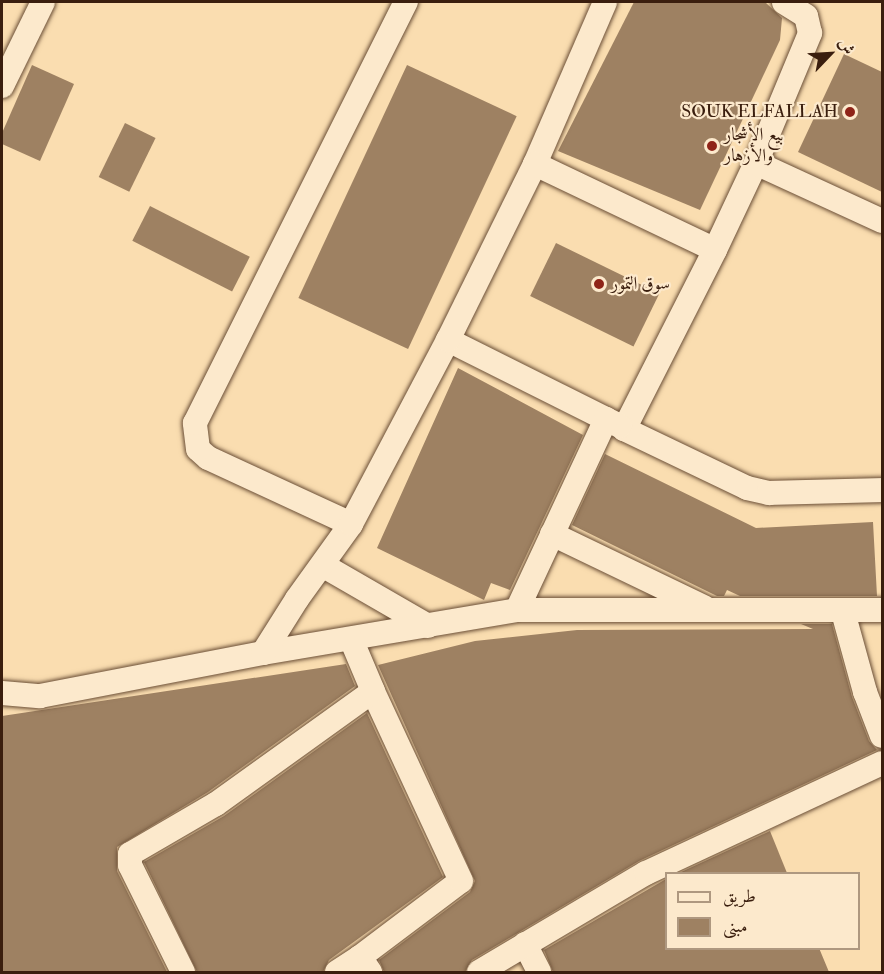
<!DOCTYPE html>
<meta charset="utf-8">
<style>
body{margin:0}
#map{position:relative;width:884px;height:974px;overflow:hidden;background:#faddb0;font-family:"IM FELL Double Pica",Amiri,serif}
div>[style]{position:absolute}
.building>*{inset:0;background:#9e8162;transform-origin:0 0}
.roads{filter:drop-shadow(0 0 2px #6a4e36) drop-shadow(0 0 2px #6a4e36)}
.minor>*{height:24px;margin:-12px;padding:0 12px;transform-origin:12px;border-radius:12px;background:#fce9cc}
.dots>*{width:16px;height:16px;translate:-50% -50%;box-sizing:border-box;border:3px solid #fce9cc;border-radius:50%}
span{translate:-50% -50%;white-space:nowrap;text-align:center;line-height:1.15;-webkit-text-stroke:4.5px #fce9cc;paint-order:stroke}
.poi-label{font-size:18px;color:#3a1e0e}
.right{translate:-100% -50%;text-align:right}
.left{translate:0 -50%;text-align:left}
.frame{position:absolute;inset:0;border:3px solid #3a1e0e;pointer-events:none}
.legend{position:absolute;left:665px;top:872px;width:195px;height:78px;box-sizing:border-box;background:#fce9cc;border:2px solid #ae9880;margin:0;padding:8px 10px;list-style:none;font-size:18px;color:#3a1e0e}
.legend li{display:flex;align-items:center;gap:12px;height:30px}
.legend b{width:30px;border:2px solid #ae9880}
.north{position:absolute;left:800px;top:24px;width:60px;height:60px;-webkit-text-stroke:4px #fce9cc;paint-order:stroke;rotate:65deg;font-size:16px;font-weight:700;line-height:24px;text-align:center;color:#3a1e0e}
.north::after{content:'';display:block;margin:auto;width:21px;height:27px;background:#3a1e0e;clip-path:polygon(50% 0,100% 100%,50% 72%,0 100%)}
</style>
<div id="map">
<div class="building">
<i style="clip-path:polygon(634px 2px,765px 2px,782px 18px,780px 40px,700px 210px,558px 151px)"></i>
<i style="clip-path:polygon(844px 54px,882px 72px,882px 192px,798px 152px)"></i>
<i style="clip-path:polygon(32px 65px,74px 84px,40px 161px,2px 144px,2px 133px)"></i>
<i style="left:407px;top:65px;width:121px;height:257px;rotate:25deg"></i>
<i style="left:125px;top:123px;width:34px;height:60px;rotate:26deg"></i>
<i style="left:150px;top:206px;width:112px;height:39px;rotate:27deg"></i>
<i style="left:556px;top:243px;width:115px;height:59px;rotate:26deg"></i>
<i style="clip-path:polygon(458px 368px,583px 435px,510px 590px,491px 583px,484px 600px,377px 548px)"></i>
<i style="clip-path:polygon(605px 454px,756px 528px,873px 522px,877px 596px,740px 596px,727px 590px,724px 596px,717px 596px,572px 525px)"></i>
<i style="clip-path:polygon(801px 624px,832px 624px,852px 697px,869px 741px,877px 750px,639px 861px,472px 960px,465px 972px,384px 972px,379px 960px,470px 892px,475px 881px,378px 665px,475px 641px,577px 630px,813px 629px)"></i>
<i style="clip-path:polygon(346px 664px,355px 686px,208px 792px,117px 847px,117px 871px,167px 972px,2px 972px,2px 716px)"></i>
<i style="clip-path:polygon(367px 713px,443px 877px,329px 960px,323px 972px,197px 972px,144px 862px,224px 816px)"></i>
<i style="clip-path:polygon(770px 831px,787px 873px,679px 873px)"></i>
<i style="clip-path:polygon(666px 879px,666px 948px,819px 948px,829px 972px,553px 972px,544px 950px)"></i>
</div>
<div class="roads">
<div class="minor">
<i style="left:2px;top:86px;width:93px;rotate:-64deg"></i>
<i style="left:756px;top:163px;width:141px;rotate:-67.4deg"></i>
<i style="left:810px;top:33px;width:17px;rotate:-103deg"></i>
<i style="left:806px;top:16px;width:26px;rotate:-148deg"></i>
<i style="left:535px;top:164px;width:176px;rotate:-66.6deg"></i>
<i style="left:715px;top:250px;width:201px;rotate:116.9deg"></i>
<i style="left:624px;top:429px;width:136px;rotate:25.6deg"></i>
<i style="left:747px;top:488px;width:23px;rotate:13deg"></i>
<i style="left:769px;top:493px;width:113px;rotate:-1.5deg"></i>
<i style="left:448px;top:340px;width:192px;rotate:26.6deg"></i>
<i style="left:351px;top:524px;width:157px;rotate:-155.2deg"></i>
<i style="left:208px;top:458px;width:13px;rotate:-138deg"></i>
<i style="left:198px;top:449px;width:26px;rotate:-97deg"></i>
<i style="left:195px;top:423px;width:471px;rotate:-63.4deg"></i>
<i style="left:552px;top:534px;width:169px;rotate:25.7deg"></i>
<i style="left:324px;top:566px;width:120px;rotate:30deg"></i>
<i style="left:517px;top:610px;width:211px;rotate:-65deg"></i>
<i style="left:843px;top:612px;width:83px;rotate:74.6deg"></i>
<i style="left:865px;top:692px;width:47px;rotate:68.9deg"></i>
<i style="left:263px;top:653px;width:258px;rotate:-9.6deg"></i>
<i style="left:517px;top:610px;width:365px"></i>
<i style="left:2px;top:693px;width:38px;rotate:5deg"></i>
<i style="left:40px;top:696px;width:227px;rotate:-10.9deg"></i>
<i style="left:263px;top:653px;width:64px;rotate:-57.8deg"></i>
<i style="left:297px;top:599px;width:92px;rotate:-54.2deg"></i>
<i style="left:351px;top:524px;width:208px;rotate:-62.2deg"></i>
<i style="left:448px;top:340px;width:196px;rotate:-63.7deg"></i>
<i style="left:535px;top:164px;width:199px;rotate:25.5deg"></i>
<i style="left:715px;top:250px;width:96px;rotate:-64.8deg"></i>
<i style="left:756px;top:163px;width:139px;rotate:24.7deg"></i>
<i style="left:525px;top:944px;width:31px;rotate:63deg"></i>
<i style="left:360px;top:957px;width:126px;rotate:-37deg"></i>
<i style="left:461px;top:881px;width:209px;rotate:-114.9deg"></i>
<i style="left:183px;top:972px;width:119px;rotate:-116.4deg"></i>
<i style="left:130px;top:865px;width:11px;rotate:-90deg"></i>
<i style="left:130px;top:854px;width:99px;rotate:-30.2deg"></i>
<i style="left:216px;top:804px;width:193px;rotate:-35.7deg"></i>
<i style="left:373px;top:691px;width:56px;rotate:-112.9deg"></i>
<i style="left:337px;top:972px;width:27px;rotate:-33deg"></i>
<i style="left:360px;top:957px;width:18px;rotate:56deg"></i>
<i style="left:479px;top:972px;width:194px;rotate:-30.7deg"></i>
<i style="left:646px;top:873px;width:260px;rotate:-25deg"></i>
</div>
</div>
<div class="dots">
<i style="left:850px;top:112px;background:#8f2418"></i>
<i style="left:712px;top:146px;background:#8f2418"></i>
<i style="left:599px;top:284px;background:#8f2418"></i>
</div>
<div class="poi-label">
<span class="right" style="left:838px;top:112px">SOUK ELFALLAH</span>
<span class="left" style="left:724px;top:146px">بيع الأشجار<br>والأزهار</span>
<span class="left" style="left:611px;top:284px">سوق التمور</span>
</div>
<div class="frame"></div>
<ul class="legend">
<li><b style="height:8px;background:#fce9cc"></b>طريق</li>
<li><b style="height:16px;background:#9e8162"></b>مبنى</li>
</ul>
<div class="north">ش</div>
</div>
